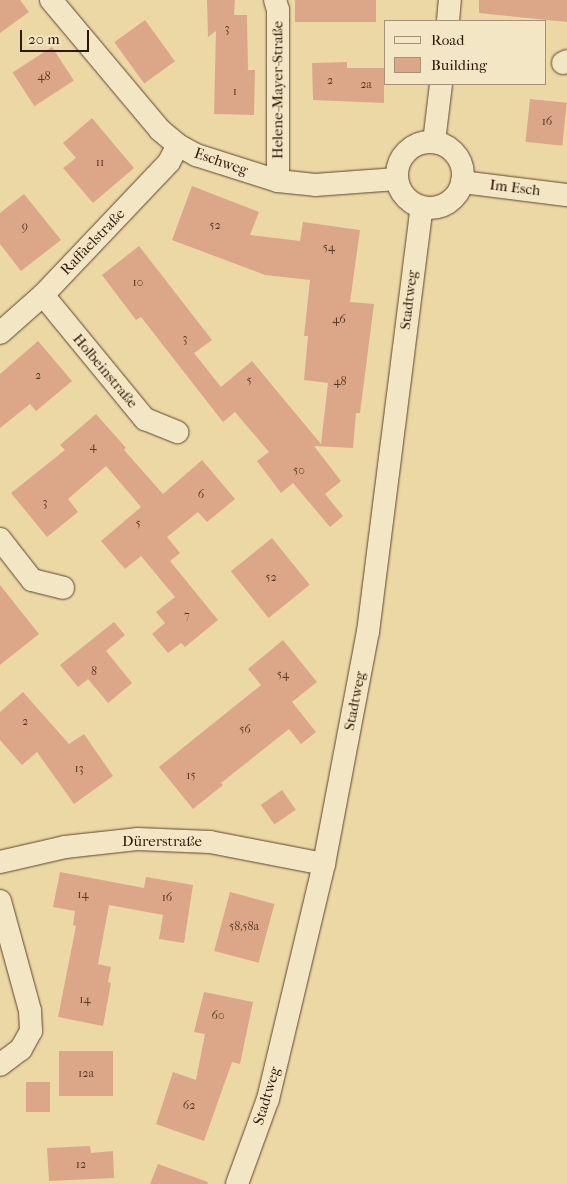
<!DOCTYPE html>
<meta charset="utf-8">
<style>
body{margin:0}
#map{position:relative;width:567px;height:1184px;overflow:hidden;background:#ecd8a5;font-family:"IM FELL French Canon",serif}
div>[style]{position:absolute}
.building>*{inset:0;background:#dca788;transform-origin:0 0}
.roads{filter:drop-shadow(0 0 1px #5d462e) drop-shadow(0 0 1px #5d462e)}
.street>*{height:22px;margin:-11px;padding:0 11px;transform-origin:11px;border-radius:11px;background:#f3e6c4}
.street>.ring{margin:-11px;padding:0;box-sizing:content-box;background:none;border:22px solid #f3e6c4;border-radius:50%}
span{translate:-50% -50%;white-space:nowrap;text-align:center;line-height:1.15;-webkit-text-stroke:4.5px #f3e6c4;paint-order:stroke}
.number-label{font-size:12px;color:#593a26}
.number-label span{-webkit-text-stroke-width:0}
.street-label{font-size:15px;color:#2d1606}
.legend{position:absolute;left:384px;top:20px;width:162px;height:65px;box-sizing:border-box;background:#f3e6c4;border:1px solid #a49378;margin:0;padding:6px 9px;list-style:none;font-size:15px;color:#2d1606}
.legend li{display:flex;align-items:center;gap:10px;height:25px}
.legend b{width:25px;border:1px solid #a49378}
.scale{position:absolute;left:20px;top:30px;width:69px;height:22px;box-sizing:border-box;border:2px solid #2d1606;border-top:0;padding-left:6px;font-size:15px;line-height:18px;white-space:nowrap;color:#2d1606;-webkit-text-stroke:4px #f3e6c4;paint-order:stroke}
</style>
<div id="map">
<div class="building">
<i style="clip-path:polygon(0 0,20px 0,29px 12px,0 33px)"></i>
<i style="clip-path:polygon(207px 0,235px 0,234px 15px,247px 15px,248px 70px,255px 70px,254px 115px,214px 114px,216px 31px,208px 37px)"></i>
<i style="left:295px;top:0;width:81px;height:22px"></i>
<i style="clip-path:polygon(479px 0,567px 0,567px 22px,479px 13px)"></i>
<i style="left:145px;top:20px;width:51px;height:38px;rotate:54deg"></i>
<i style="left:52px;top:47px;width:40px;height:47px;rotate:57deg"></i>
<i style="clip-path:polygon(347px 62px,347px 68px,384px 68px,384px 103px,313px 100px,312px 63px)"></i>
<i style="left:530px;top:99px;width:37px;height:43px;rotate:6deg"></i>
<i style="clip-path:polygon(92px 118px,134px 168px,93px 203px,63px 168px,76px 158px,63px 143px)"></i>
<i style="clip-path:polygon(192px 186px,259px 212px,250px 235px,300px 241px,303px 222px,360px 230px,350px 302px,374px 304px,360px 413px,356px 413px,353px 448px,314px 446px,341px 481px,325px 494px,343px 516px,330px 527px,293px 483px,281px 493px,257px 461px,269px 452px,235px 412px,223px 422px,141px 317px,136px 320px,102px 275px,139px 246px,212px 340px,194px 353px,221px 387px,252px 361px,321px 444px,328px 383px,304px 380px,308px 336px,304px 336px,310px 280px,265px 275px,172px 240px)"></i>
<i style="clip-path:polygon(24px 194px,61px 240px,21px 271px,0 244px,0 213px)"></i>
<i style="clip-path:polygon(38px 341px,72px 381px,36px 411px,30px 404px,0 428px,0 374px)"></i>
<i style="clip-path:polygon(96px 414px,126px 448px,124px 450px,163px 494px,202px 460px,235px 499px,207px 522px,198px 512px,167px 537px,180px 553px,170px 561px,218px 620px,185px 647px,181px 643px,168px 653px,152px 634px,165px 623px,156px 612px,175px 597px,141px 556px,125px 569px,101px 541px,141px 507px,106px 466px,68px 499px,78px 512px,47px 537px,11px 493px,65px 450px,60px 445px)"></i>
<i style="left:272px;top:538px;width:60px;height:53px;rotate:51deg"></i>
<i style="clip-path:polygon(0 585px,39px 634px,0 665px)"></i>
<i style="clip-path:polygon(114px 622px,125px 635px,106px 651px,132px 683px,108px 703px,88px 679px,78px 687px,60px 665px)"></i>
<i style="clip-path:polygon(283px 640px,317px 682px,292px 702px,316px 732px,301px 744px,289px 729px,221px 783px,223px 785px,193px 809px,159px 767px,261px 685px,248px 669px)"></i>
<i style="clip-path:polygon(23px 692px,69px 744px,84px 734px,113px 776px,74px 804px,37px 752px,22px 765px,0 740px,0 712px)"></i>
<i style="left:282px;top:790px;width:24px;height:26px;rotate:55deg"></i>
<i style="clip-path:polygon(60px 872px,144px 888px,146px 877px,193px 885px,184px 943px,159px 939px,163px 915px,109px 905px,98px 964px,111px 967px,108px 982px,111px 983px,103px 1026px,58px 1017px,76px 926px,73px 925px,75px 911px,53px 907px)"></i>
<i style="left:230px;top:892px;width:46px;height:61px;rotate:15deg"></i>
<i style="clip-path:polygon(204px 992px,253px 1002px,240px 1064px,232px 1062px,204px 1141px,156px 1124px,173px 1072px,196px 1080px,205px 1034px,194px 1032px)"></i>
<i style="left:113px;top:1051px;width:45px;height:54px;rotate:90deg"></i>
<i style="left:26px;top:1082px;width:24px;height:30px"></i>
<i style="clip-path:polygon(90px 1146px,91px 1153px,113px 1151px,114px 1178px,49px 1181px,47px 1148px)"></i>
<i style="clip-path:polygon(158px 1164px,208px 1182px,207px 1184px,150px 1184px)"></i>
</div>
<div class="roads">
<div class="street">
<i style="left:51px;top:0;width:170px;rotate:50deg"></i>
<i style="left:160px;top:130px;width:23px;rotate:40deg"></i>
<i style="left:178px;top:145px;width:21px;rotate:29deg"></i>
<i style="left:196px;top:155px;width:86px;rotate:17.6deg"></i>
<i style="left:278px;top:181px;width:37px;rotate:6deg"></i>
<i style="left:315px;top:185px;width:82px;rotate:-4.2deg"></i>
<i style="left:275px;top:0;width:10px;rotate:73deg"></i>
<i style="left:278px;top:10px;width:171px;rotate:90deg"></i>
<i style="left:448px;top:21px;width:21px;rotate:-85deg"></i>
<i style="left:563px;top:63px;width:4px;rotate:-27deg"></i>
<i style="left:434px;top:142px;width:58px;rotate:-83.1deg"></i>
<i class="ring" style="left:397px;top:142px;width:44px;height:44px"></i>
<i style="left:462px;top:182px;width:106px;rotate:7.1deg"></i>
<i style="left:43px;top:295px;width:161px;rotate:50.6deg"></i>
<i style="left:145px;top:419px;width:35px;rotate:22deg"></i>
<i style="left:0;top:333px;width:57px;rotate:-41.5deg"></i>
<i style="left:43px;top:295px;width:183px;rotate:-46.5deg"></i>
<i style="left:169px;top:162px;width:19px;rotate:-62deg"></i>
<i style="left:0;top:539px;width:52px;rotate:52deg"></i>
<i style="left:32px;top:580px;width:32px;rotate:14deg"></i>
<i style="left:0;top:862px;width:67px;rotate:-13deg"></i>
<i style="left:65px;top:847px;width:72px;rotate:-6.3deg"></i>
<i style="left:137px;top:839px;width:73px;rotate:2.4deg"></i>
<i style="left:210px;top:842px;width:116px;rotate:10.9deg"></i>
<i style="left:0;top:901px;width:114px;rotate:74.7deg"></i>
<i style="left:30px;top:1011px;width:20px;rotate:87deg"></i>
<i style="left:31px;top:1031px;width:21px;rotate:119deg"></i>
<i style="left:21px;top:1049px;width:26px;rotate:143deg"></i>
<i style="left:237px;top:1184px;width:90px;rotate:-70deg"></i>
<i style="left:268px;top:1099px;width:242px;rotate:-76.6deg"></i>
<i style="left:324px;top:864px;width:236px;rotate:-79.3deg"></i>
<i style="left:368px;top:632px;width:428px;rotate:-82.8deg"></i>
</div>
</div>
<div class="number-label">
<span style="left:227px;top:29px">3</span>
<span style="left:44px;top:77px">48</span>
<span style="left:330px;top:81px">2</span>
<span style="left:366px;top:85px">2a</span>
<span style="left:235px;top:92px">1</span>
<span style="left:547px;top:122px">16</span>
<span style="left:100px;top:163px">11</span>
<span style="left:215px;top:226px">52</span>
<span style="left:25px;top:227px">9</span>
<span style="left:329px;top:248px">54</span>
<span style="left:138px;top:283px">10</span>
<span style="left:339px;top:320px">46</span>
<span style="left:185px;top:339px">3</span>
<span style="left:38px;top:376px">2</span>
<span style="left:249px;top:381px">5</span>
<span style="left:340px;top:382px">48</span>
<span style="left:93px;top:447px">4</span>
<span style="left:299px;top:471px">50</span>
<span style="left:201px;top:495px">6</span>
<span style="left:45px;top:503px">3</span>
<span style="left:138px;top:524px">5</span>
<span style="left:271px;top:578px">52</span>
<span style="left:187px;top:616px">7</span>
<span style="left:94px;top:672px">8</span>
<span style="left:283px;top:675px">54</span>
<span style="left:25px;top:722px">2</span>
<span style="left:245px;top:730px">56</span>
<span style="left:79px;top:769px">13</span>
<span style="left:191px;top:776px">15</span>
<span style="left:83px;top:895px">14</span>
<span style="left:167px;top:898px">16</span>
<span style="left:244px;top:927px">58,58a</span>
<span style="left:85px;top:1000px">14</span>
<span style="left:218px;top:1016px">60</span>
<span style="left:86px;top:1074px">12a</span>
<span style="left:189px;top:1106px">62</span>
<span style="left:81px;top:1165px">12</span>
</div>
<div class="street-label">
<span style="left:278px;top:90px;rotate:-90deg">Helene-Mayer-Straße</span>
<span style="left:221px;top:162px;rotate:19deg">Eschweg</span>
<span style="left:515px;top:188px;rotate:7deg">Im Esch</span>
<span style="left:93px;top:242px;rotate:-46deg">Raffaelstraße</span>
<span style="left:409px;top:300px;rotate:-83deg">Stadtweg</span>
<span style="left:105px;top:371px;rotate:50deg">Holbeinstraße</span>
<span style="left:355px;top:701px;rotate:-79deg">Stadtweg</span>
<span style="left:162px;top:842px">Dürerstraße</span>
<span style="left:267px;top:1096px;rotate:-73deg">Stadtweg</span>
</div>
<ul class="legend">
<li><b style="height:6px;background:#f3e6c4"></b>Road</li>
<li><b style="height:14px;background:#dca788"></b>Building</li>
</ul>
<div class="scale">20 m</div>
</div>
